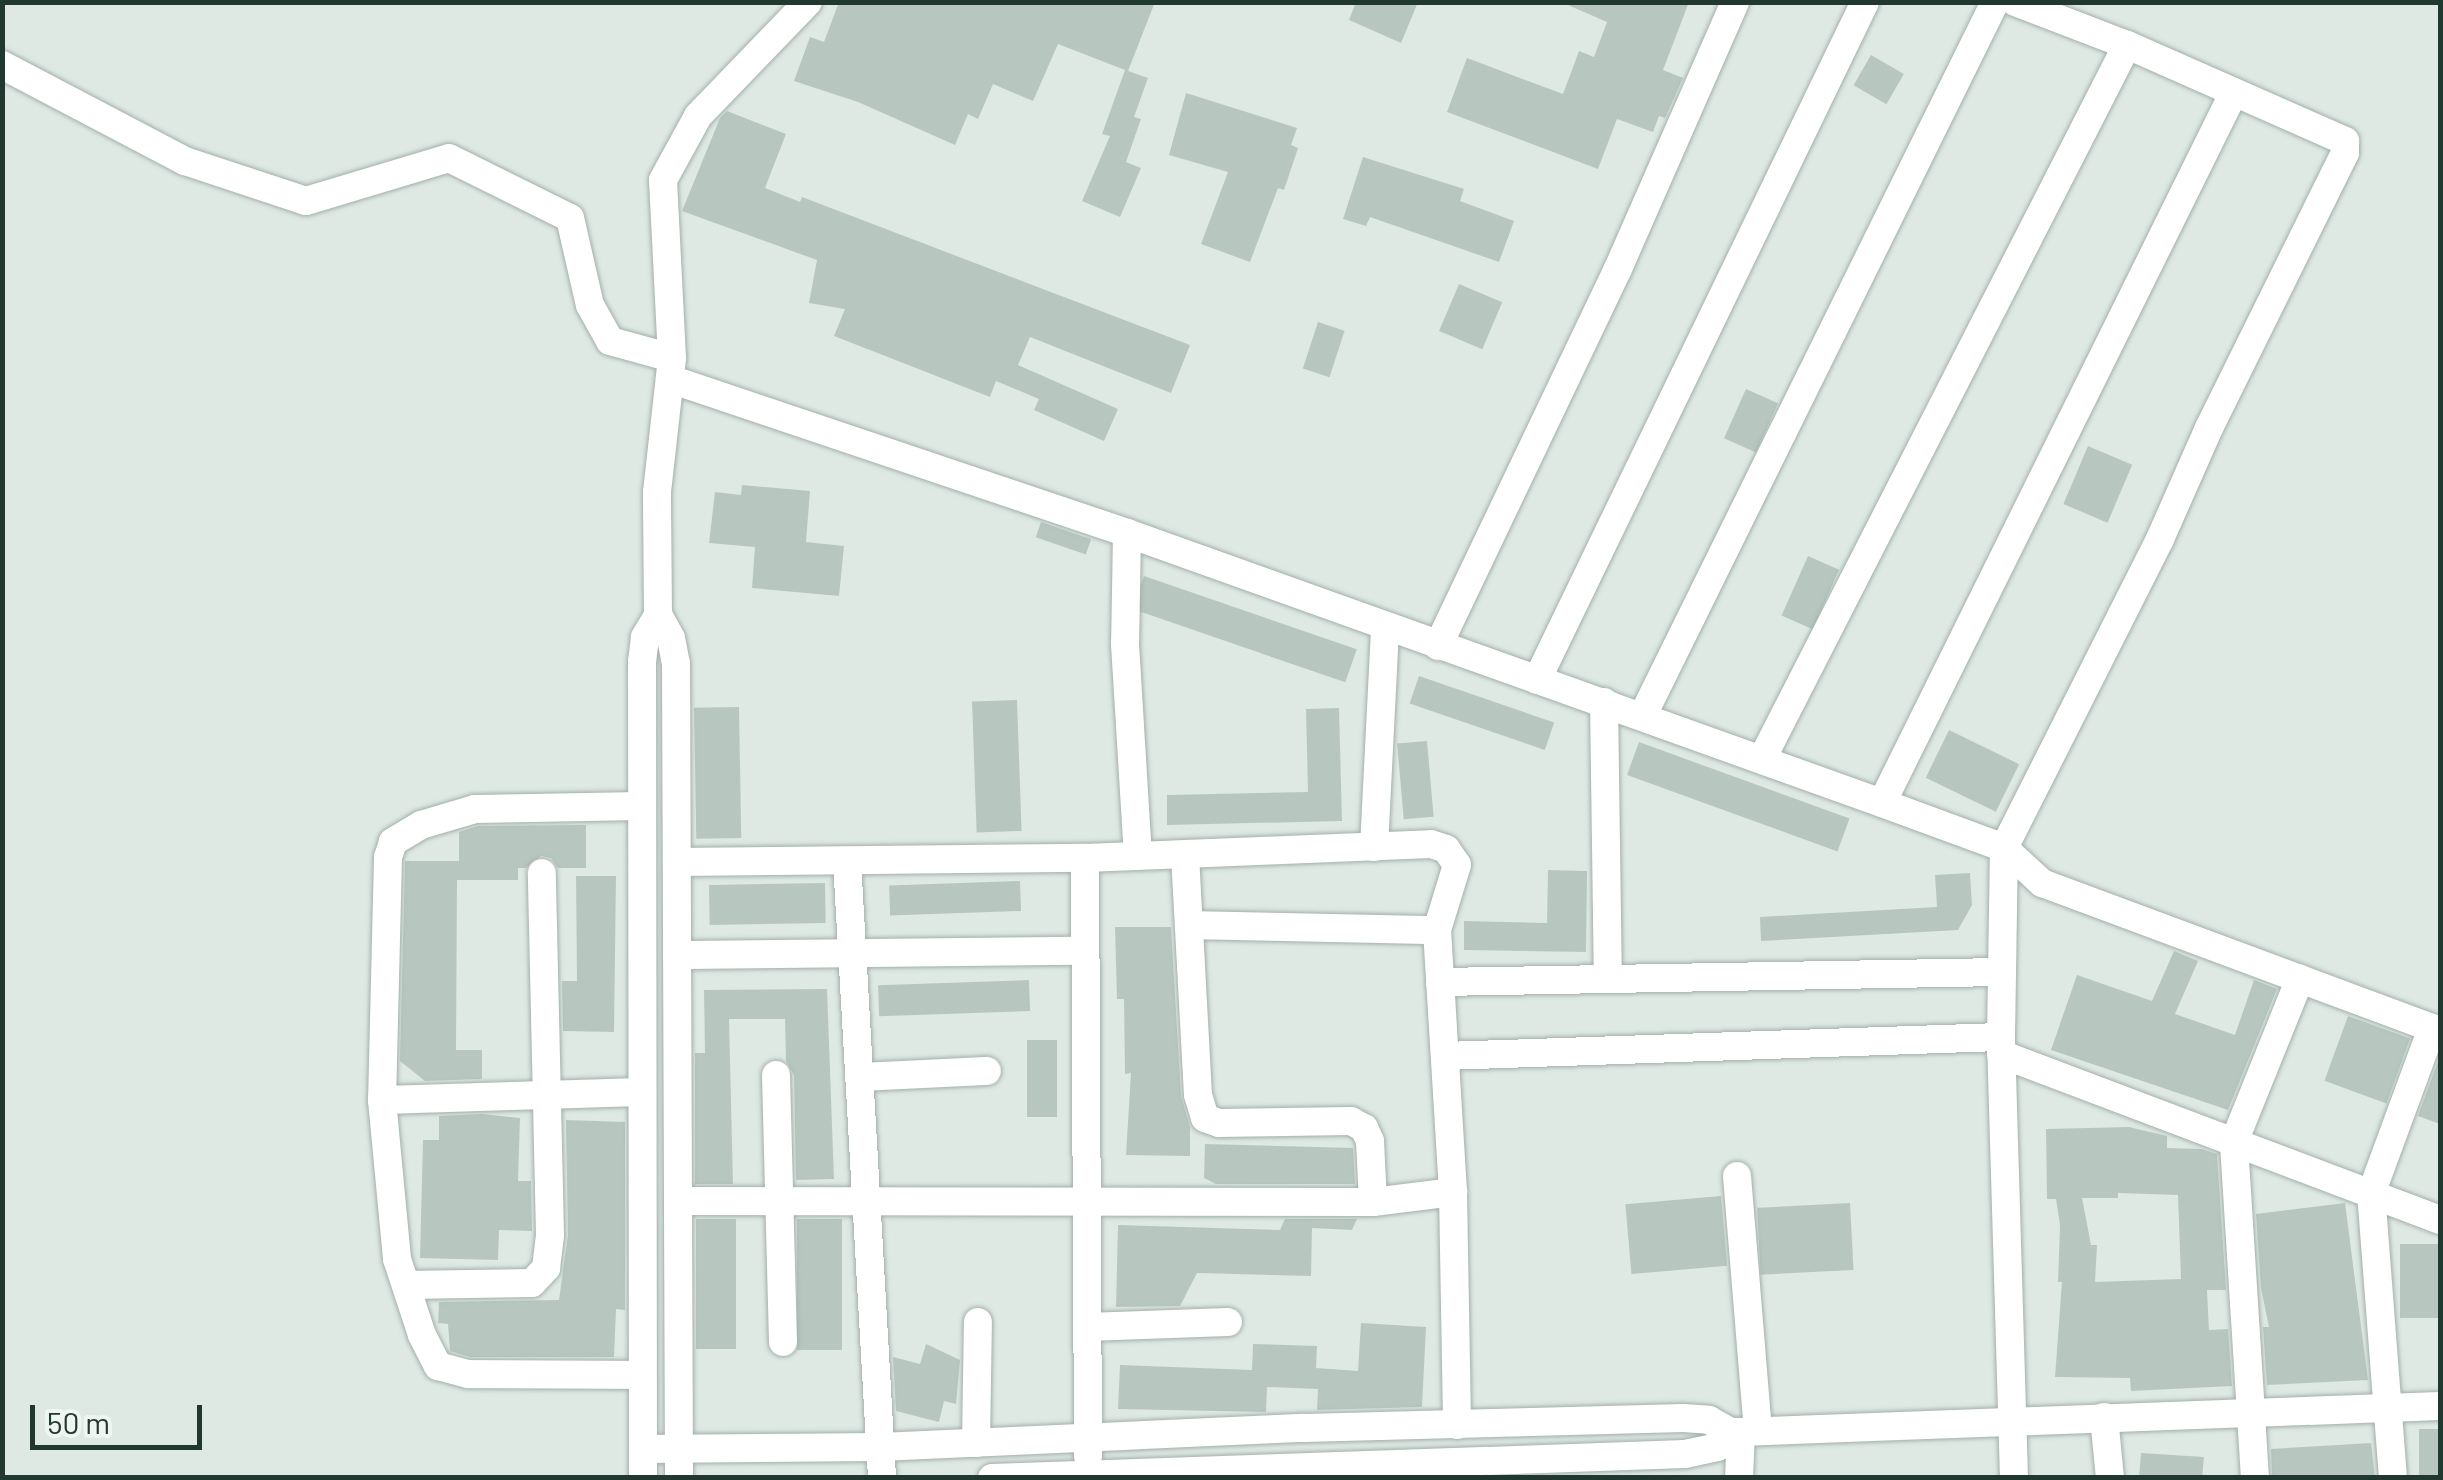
<!DOCTYPE html>
<style>
body{margin:0}
#map{position:relative;width:2443px;height:1480px;overflow:hidden;background:#dfe9e4;font-family:Barlow,sans-serif}
div>[style]{position:absolute}
.building>*{inset:0;background:#b7c7bf;transform-origin:0 0}
.roads{filter:drop-shadow(0 0 2px #a2b0aa) drop-shadow(0 0 2px #a2b0aa)}
.minor>*{height:28px;margin:-14px;padding:0 14px;transform-origin:14px;border-radius:14px;background:#fff}
span{translate:-50% -50%;white-space:nowrap;text-align:center;line-height:1.15;-webkit-text-stroke:8px #eff6f2;paint-order:stroke}
.frame{position:absolute;inset:0;border:5px solid #213830;pointer-events:none}
.scale{position:absolute;left:30px;top:1405px;width:172px;height:45px;box-sizing:border-box;border:5px solid #213830;border-top:0;padding-left:12px;font-size:30px;line-height:35px;white-space:nowrap;color:#213830;-webkit-text-stroke:8px #eff6f2;paint-order:stroke}
</style>
<div id="map">
<div class="building">
<i style="clip-path:polygon(839px 2px,1155px 2px,1128px 71px,1148px 78px,1134px 117px,1141px 119px,1126px 162px,1141px 168px,1120px 217px,1082px 201px,1110px 136px,1102px 134px,1125px 70px,1058px 44px,1033px 101px,993px 84px,978px 119px,968px 114px,955px 145px,858px 102px,794px 81px,810px 37px,824px 42px)"></i>
<i style="clip-path:polygon(1356px 2px,1418px 2px,1401px 43px,1349px 20px)"></i>
<i style="clip-path:polygon(1561px 2px,1689px 2px,1663px 70px,1683px 78px,1665px 118px,1659px 116px,1653px 132px,1617px 119px,1598px 169px,1447px 112px,1467px 58px,1563px 94px,1579px 51px,1594px 57px,1607px 22px)"></i>
<i style="left:1871px;top:55px;width:38px;height:35px;rotate:30deg"></i>
<i style="clip-path:polygon(1186px 93px,1297px 128px,1291px 145px,1298px 148px,1284px 190px,1278px 188px,1250px 262px,1201px 244px,1228px 172px,1169px 155px)"></i>
<i style="clip-path:polygon(727px 111px,786px 134px,765px 188px,800px 202px,802px 197px,1190px 345px,1171px 393px,1030px 337px,1018px 365px,1118px 409px,1104px 441px,1034px 410px,1039px 399px,996px 381px,990px 397px,834px 336px,845px 309px,809px 303px,817px 260px,682px 211px,720px 118px)"></i>
<i style="clip-path:polygon(1363px 157px,1464px 189px,1460px 201px,1514px 221px,1499px 262px,1370px 217px,1366px 226px,1343px 219px)"></i>
<i style="left:1459px;top:284px;width:47px;height:51px;rotate:23deg"></i>
<i style="left:1318px;top:322px;width:28px;height:49px;rotate:18deg"></i>
<i style="left:1746px;top:389px;width:35px;height:54px;rotate:24deg"></i>
<i style="left:2088px;top:446px;width:48px;height:63px;rotate:23deg"></i>
<i style="clip-path:polygon(742px 485px,810px 491px,806px 542px,844px 546px,839px 596px,752px 588px,755px 547px,709px 543px,715px 492px,741px 495px)"></i>
<i style="left:1041px;top:522px;width:53px;height:16px;rotate:19deg"></i>
<i style="left:1808px;top:556px;width:34px;height:65px;rotate:24deg"></i>
<i style="left:1144px;top:576px;width:225px;height:35px;rotate:19deg"></i>
<i style="left:1419px;top:676px;width:143px;height:29px;rotate:19deg"></i>
<i style="left:1017px;top:700px;width:131px;height:45px;rotate:88deg"></i>
<i style="left:739px;top:707px;width:131px;height:45px;rotate:89deg"></i>
<i style="clip-path:polygon(1339px 708px,1342px 821px,1167px 825px,1167px 795px,1308px 792px,1306px 709px)"></i>
<i style="left:1949px;top:730px;width:78px;height:53px;rotate:26deg"></i>
<i style="left:1427px;top:741px;width:76px;height:30px;rotate:85deg"></i>
<i style="left:1639px;top:742px;width:224px;height:35px;rotate:20deg"></i>
<i style="clip-path:polygon(586px 825px,586px 868px,558px 868px,551px 858px,541px 856px,526px 868px,518px 868px,518px 880px,457px 880px,456px 1050px,482px 1050px,482px 1079px,425px 1081px,400px 1061px,405px 861px,459px 861px,459px 832px,478px 826px)"></i>
<i style="clip-path:polygon(1548px 870px,1587px 871px,1586px 952px,1464px 950px,1464px 921px,1547px 923px)"></i>
<i style="clip-path:polygon(1970px 873px,1972px 905px,1958px 930px,1761px 941px,1760px 917px,1937px 907px,1935px 875px)"></i>
<i style="clip-path:polygon(576px 876px,616px 876px,614px 1032px,563px 1031px,562px 981px,577px 981px)"></i>
<i style="left:1020px;top:881px;width:30px;height:131px;rotate:88deg"></i>
<i style="left:825px;top:883px;width:40px;height:116px;rotate:89deg"></i>
<i style="clip-path:polygon(1115px 927px,1171px 927px,1181px 1096px,1190px 1127px,1190px 1156px,1126px 1155px,1131px 1073px,1125px 1074px,1124px 999px,1117px 999px)"></i>
<i style="clip-path:polygon(2174px 951px,2198px 961px,2175px 1014px,2235px 1035px,2254px 980px,2277px 989px,2228px 1110px,2051px 1050px,2077px 975px,2152px 1001px)"></i>
<i style="left:1029px;top:980px;width:31px;height:151px;rotate:88deg"></i>
<i style="clip-path:polygon(827px 989px,834px 1179px,796px 1180px,794px 1075px,786px 1061px,785px 1019px,729px 1019px,733px 1184px,695px 1184px,695px 1053px,705px 1053px,704px 990px)"></i>
<i style="left:2348px;top:1016px;width:66px;height:69px;rotate:20deg"></i>
<i style="left:1027px;top:1040px;width:30px;height:77px"></i>
<i style="clip-path:polygon(2440px 1056px,2440px 1124px,2418px 1116px)"></i>
<i style="clip-path:polygon(482px 1114px,520px 1118px,518px 1181px,531px 1181px,532px 1231px,499px 1230px,498px 1260px,420px 1258px,423px 1140px,439px 1140px,439px 1116px)"></i>
<i style="clip-path:polygon(566px 1120px,625px 1122px,625px 1310px,616px 1309px,614px 1357px,470px 1357px,450px 1351px,448px 1324px,438px 1323px,439px 1302px,559px 1300px,568px 1235px)"></i>
<i style="clip-path:polygon(evenodd,2129px 1127px,2167px 1136px,2167px 1148px,2202px 1149px,2217px 1154px,2226px 1290px,2207px 1290px,2209px 1330px,2228px 1329px,2232px 1386px,2131px 1391px,2130px 1378px,2055px 1377px,2062px 1282px,2058px 1282px,2060px 1225px,2056px 1199px,2047px 1199px,2046px 1129px,2129px 1127px,2118px 1193px,2178px 1195px,2181px 1279px,2095px 1282px,2097px 1245px,2091px 1245px,2082px 1198px,2118px 1198px,2118px 1193px)"></i>
<i style="clip-path:polygon(1205px 1144px,1353px 1148px,1355px 1184px,1216px 1184px,1204px 1178px)"></i>
<i style="left:1721px;top:1196px;width:70px;height:96px;rotate:85deg"></i>
<i style="left:1850px;top:1203px;width:67px;height:93px;rotate:87deg"></i>
<i style="clip-path:polygon(2345px 1203px,2368px 1380px,2267px 1385px,2263px 1327px,2269px 1327px,2261px 1288px,2256px 1214px)"></i>
<i style="left:696px;top:1219px;width:40px;height:130px"></i>
<i style="left:797px;top:1219px;width:45px;height:131px"></i>
<i style="clip-path:polygon(1285px 1219px,1357px 1219px,1352px 1230px,1312px 1228px,1311px 1276px,1197px 1273px,1180px 1306px,1116px 1307px,1118px 1225px,1280px 1230px)"></i>
<i style="left:2440px;top:1244px;width:74px;height:40px;rotate:90deg"></i>
<i style="clip-path:polygon(1361px 1323px,1426px 1327px,1422px 1407px,1317px 1410px,1318px 1389px,1267px 1387px,1266px 1412px,1118px 1409px,1120px 1365px,1252px 1370px,1253px 1344px,1317px 1346px,1316px 1368px,1358px 1371px)"></i>
<i style="clip-path:polygon(926px 1344px,960px 1360px,956px 1404px,944px 1401px,939px 1422px,896px 1411px,893px 1357px,920px 1364px)"></i>
<i style="left:2419px;top:1429px;width:21px;height:49px"></i>
<i style="clip-path:polygon(2371px 1443px,2375px 1478px,2272px 1478px,2271px 1449px)"></i>
<i style="clip-path:polygon(2141px 1453px,2204px 1457px,2202px 1478px,2139px 1478px)"></i>
</div>
<div class="roads">
<div class="minor">
<i style="left:2px;top:65px;width:207px;rotate:27.7deg"></i>
<i style="left:185px;top:161px;width:127px;rotate:18.3deg"></i>
<i style="left:306px;top:201px;width:149px;rotate:-16.7deg"></i>
<i style="left:449px;top:158px;width:135px;rotate:26.4deg"></i>
<i style="left:570px;top:218px;width:89px;rotate:77.1deg"></i>
<i style="left:590px;top:305px;width:41px;rotate:60.9deg"></i>
<i style="left:610px;top:341px;width:64px;rotate:15.3deg"></i>
<i style="left:670px;top:379px;width:482px;rotate:18.6deg"></i>
<i style="left:1127px;top:533px;width:802px;rotate:19.68deg"></i>
<i style="left:1882px;top:803px;width:130px;rotate:20.2deg"></i>
<i style="left:2004px;top:848px;width:52px;rotate:42.6deg"></i>
<i style="left:2042px;top:883px;width:425px;rotate:20.4deg"></i>
<i style="left:1127px;top:533px;width:111px;rotate:91deg"></i>
<i style="left:1125px;top:644px;width:212px;rotate:86.5deg"></i>
<i style="left:1438px;top:646px;width:416px;rotate:-64.5deg"></i>
<i style="left:1617px;top:271px;width:294px;rotate:-66.3deg"></i>
<i style="left:1537px;top:680px;width:753px;rotate:-64.18deg"></i>
<i style="left:1604px;top:702px;width:277px;rotate:89.2deg"></i>
<i style="left:1643px;top:715px;width:795px;rotate:-63.72deg"></i>
<i style="left:1762px;top:759px;width:802px;rotate:-62.92deg"></i>
<i style="left:1882px;top:803px;width:793px;rotate:-63.66deg"></i>
<i style="left:641px;top:806px;width:166px;rotate:179deg"></i>
<i style="left:475px;top:809px;width:56px;rotate:163.5deg"></i>
<i style="left:421px;top:825px;width:33px;rotate:149deg"></i>
<i style="left:393px;top:842px;width:16px;rotate:108deg"></i>
<i style="left:388px;top:857px;width:243px;rotate:91.4deg"></i>
<i style="left:382px;top:1100px;width:160px;rotate:84.6deg"></i>
<i style="left:397px;top:1259px;width:80px;rotate:71.8deg"></i>
<i style="left:422px;top:1335px;width:35px;rotate:63deg"></i>
<i style="left:438px;top:1366px;width:31px;rotate:15deg"></i>
<i style="left:468px;top:1374px;width:174px;rotate:0.3deg"></i>
<i style="left:1374px;top:847px;width:219px;rotate:-87.1deg"></i>
<i style="left:1185px;top:855px;width:240px;rotate:86.9deg"></i>
<i style="left:1198px;top:1095px;width:24px;rotate:73deg"></i>
<i style="left:1205px;top:1118px;width:15px;rotate:20deg"></i>
<i style="left:1219px;top:1123px;width:132px;rotate:-0.9deg"></i>
<i style="left:1351px;top:1121px;width:15px;rotate:28deg"></i>
<i style="left:1364px;top:1128px;width:14px;rotate:65deg"></i>
<i style="left:1370px;top:1141px;width:61px;rotate:87.2deg"></i>
<i style="left:1085px;top:858px;width:598px;rotate:89.71deg"></i>
<i style="left:847px;top:861px;width:618px;rotate:86.75deg"></i>
<i style="left:677px;top:862px;width:408px;rotate:-0.6deg"></i>
<i style="left:1085px;top:858px;width:346px;rotate:-2.3deg"></i>
<i style="left:1431px;top:844px;width:16px;rotate:18deg"></i>
<i style="left:1446px;top:849px;width:19px;rotate:55deg"></i>
<i style="left:1457px;top:865px;width:68px;rotate:107.1deg"></i>
<i style="left:1437px;top:930px;width:262px;rotate:86.5deg"></i>
<i style="left:1453px;top:1192px;width:233px;rotate:89deg"></i>
<i style="left:1189px;top:925px;width:248px;rotate:1.2deg"></i>
<i style="left:677px;top:955px;width:408px;rotate:-0.6deg"></i>
<i style="left:1440px;top:982px;width:561px;rotate:-1.02deg"></i>
<i style="left:2001px;top:1054px;width:469px;rotate:20.7deg"></i>
<i style="left:1445px;top:1056px;width:556px;rotate:-1.96deg"></i>
<i style="left:776px;top:1075px;width:267px;rotate:88.5deg"></i>
<i style="left:859px;top:1077px;width:128px;rotate:-2.7deg"></i>
<i style="left:382px;top:1100px;width:260px;rotate:-1.8deg"></i>
<i style="left:1737px;top:1176px;width:255px;rotate:85.3deg"></i>
<i style="left:678px;top:1201px;width:695px;rotate:0.08deg"></i>
<i style="left:1373px;top:1202px;width:81px;rotate:-7.1deg"></i>
<i style="left:406px;top:1285px;width:126px;rotate:-0.9deg"></i>
<i style="left:532px;top:1283px;width:21px;rotate:-47deg"></i>
<i style="left:546px;top:1268px;width:33px;rotate:-83deg"></i>
<i style="left:550px;top:1235px;width:362px;rotate:-91.3deg"></i>
<i style="left:1087px;top:1327px;width:141px;rotate:-2deg"></i>
<i style="left:2104px;top:1417px;width:61px;rotate:84.4deg"></i>
<i style="left:976px;top:1443px;width:121px;rotate:-89.1deg"></i>
<i style="left:643px;top:1449px;width:237px;rotate:-0.5deg"></i>
<i style="left:880px;top:1447px;width:424px;rotate:-2.6deg"></i>
<i style="left:1304px;top:1428px;width:379px;rotate:-1.5deg"></i>
<i style="left:1683px;top:1418px;width:26px;rotate:4deg"></i>
<i style="left:1709px;top:1420px;width:25px;rotate:29deg"></i>
<i style="left:1731px;top:1432px;width:10px"></i>
<i style="left:1741px;top:1432px;width:699px;rotate:-2.13deg"></i>
<i style="left:643px;top:1478px;width:816px;rotate:-90.07deg"></i>
<i style="left:642px;top:662px;width:25px;rotate:-83deg"></i>
<i style="left:645px;top:637px;width:26px;rotate:-59deg"></i>
<i style="left:679px;top:1478px;width:814px;rotate:-90.21deg"></i>
<i style="left:676px;top:664px;width:26px;rotate:-101deg"></i>
<i style="left:671px;top:638px;width:26px;rotate:-119deg"></i>
<i style="left:658px;top:615px;width:123px;rotate:-90.5deg"></i>
<i style="left:657px;top:492px;width:135px;rotate:-83.6deg"></i>
<i style="left:672px;top:358px;width:178px;rotate:-92.9deg"></i>
<i style="left:663px;top:180px;width:73px;rotate:-61.3deg"></i>
<i style="left:698px;top:116px;width:158px;rotate:-46deg"></i>
<i style="left:992px;top:1478px;width:693px;rotate:-1.98deg"></i>
<i style="left:1685px;top:1454px;width:33px;rotate:-12deg"></i>
<i style="left:1717px;top:1447px;width:21px;rotate:-47deg"></i>
<i style="left:1739px;top:1478px;width:46px;rotate:-87.5deg"></i>
<i style="left:2014px;top:1478px;width:441px;rotate:-91.7deg"></i>
<i style="left:2001px;top:1037px;width:189px;rotate:-89.1deg"></i>
<i style="left:2004px;top:848px;width:346px;rotate:-63.2deg"></i>
<i style="left:2160px;top:539px;width:121px;rotate:-66.2deg"></i>
<i style="left:2209px;top:428px;width:307px;rotate:-63.7deg"></i>
<i style="left:2345px;top:153px;width:12px;rotate:-90deg"></i>
<i style="left:2345px;top:141px;width:238px;rotate:-156.2deg"></i>
<i style="left:2127px;top:45px;width:120px;rotate:-159deg"></i>
<i style="left:2255px;top:1478px;width:337px;rotate:-93.6deg"></i>
<i style="left:2234px;top:1142px;width:176px;rotate:-68deg"></i>
<i style="left:2393px;top:1478px;width:285px;rotate:-94.4deg"></i>
<i style="left:2371px;top:1194px;width:177px;rotate:-69.8deg"></i>
</div>
</div>
<div class="frame"></div>
<div class="scale">50 m</div>
</div>
